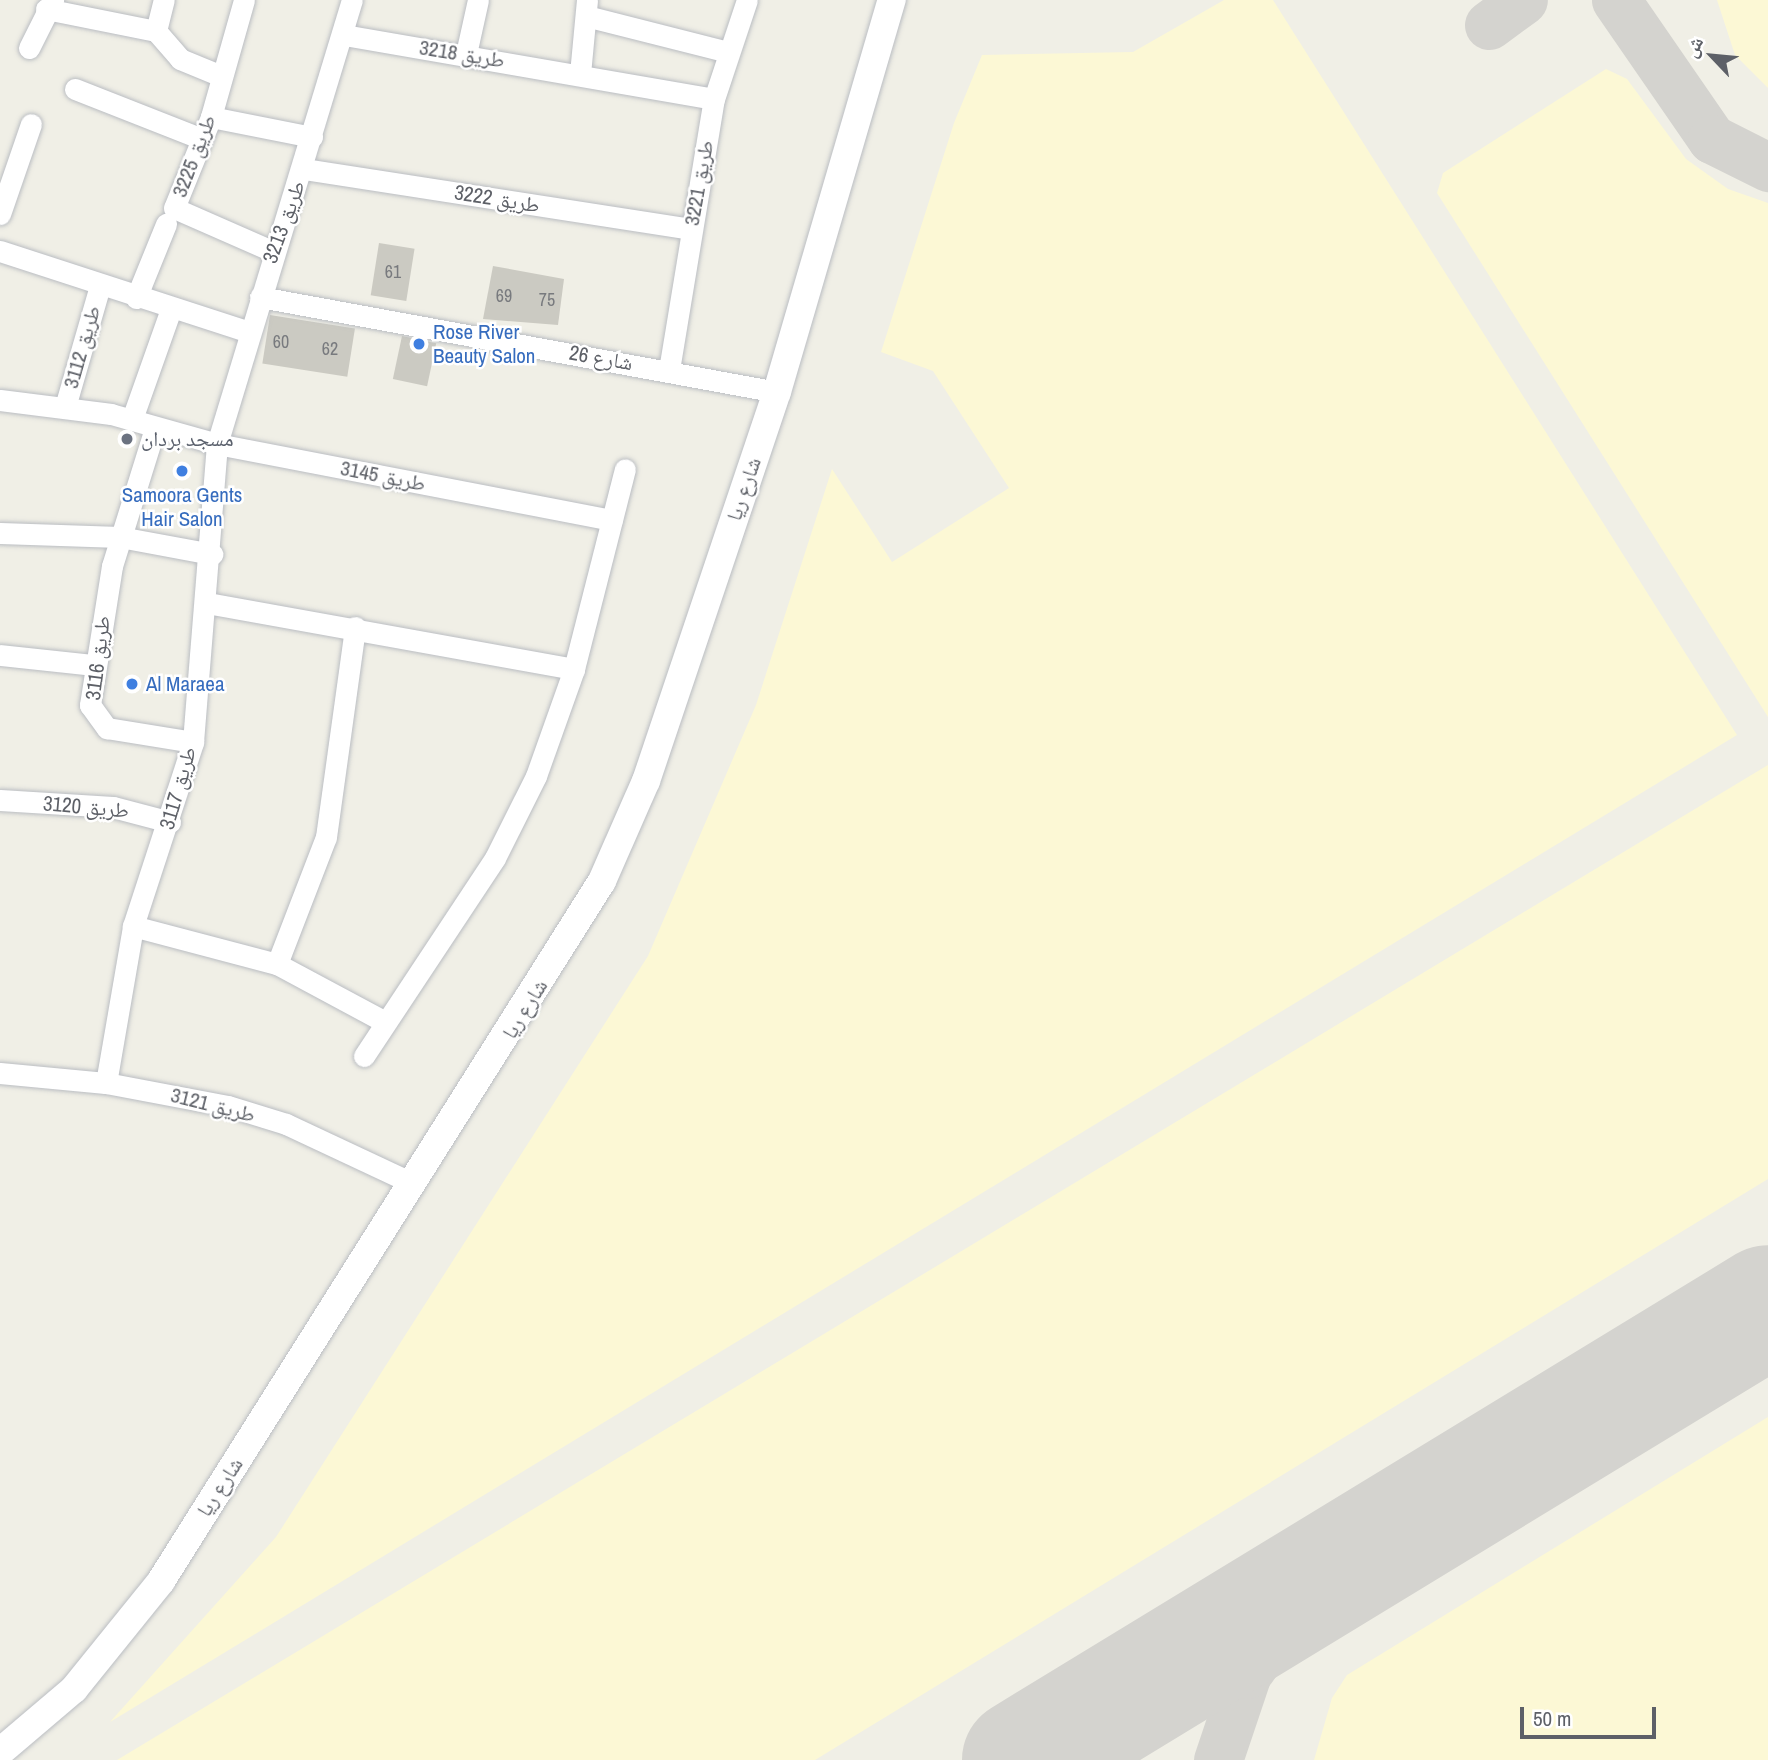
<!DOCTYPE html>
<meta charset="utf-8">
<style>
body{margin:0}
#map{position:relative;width:1768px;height:1760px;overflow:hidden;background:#f0efe6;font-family:"Archivo Narrow","Noto Naskh Arabic",sans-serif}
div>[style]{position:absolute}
.sand>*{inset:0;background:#fcf8d5}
.taxiway>*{height:49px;margin:-24.5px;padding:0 24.5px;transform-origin:24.5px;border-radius:24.5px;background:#d4d3cf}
.runway>*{height:122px;margin:-61px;padding:0 61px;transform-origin:61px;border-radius:61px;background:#d4d3cf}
.building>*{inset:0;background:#cbcac2;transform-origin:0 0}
.roads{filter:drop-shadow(0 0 2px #babdc2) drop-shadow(0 0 2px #babdc2)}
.minor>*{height:21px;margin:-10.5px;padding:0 10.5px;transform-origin:10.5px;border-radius:10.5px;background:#fff}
.secondary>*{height:28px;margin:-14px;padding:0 14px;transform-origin:14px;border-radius:14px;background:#fff}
.dots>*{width:19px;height:19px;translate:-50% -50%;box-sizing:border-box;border:4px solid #fff;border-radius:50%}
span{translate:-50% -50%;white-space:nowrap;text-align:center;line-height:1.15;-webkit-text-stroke:5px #fff;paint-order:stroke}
.number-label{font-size:18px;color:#787a7e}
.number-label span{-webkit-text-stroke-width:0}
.street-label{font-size:21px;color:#5d6067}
.shop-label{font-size:21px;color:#366cbe}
.left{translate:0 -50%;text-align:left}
.worship-label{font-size:21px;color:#5b616d}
.north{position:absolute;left:1677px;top:21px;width:70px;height:70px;-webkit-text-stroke:5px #fff;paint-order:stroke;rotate:296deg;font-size:19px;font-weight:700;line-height:28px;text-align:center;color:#5d6067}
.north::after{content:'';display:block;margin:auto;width:24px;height:32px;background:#5d6067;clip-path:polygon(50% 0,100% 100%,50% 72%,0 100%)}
.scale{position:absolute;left:1520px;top:1707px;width:136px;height:32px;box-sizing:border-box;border:4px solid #5d6067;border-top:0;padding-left:9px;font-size:21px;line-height:24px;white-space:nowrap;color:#5d6067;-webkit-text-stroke:5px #fff;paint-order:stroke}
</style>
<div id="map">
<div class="sand">
<i style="clip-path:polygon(1224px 0,1273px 0,1737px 735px,110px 1722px,276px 1537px,648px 956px,756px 705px,832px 469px,892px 562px,1009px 488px,933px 371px,881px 352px,954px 123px,982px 55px,1133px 52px)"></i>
<i style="clip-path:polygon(1717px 0,1768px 0,1768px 88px,1735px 55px)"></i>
<i style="clip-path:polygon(1606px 69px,1627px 79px,1686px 159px,1728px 189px,1768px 203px,1768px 717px,1437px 193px,1443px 173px)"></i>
<i style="clip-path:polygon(1768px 765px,1768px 1179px,815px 1760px,117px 1760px)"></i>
<i style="clip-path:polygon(1768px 1417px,1768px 1760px,1314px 1760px,1332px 1698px,1347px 1675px)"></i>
</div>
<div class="taxiway">
<i style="left:1616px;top:0;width:169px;rotate:55.4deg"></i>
<i style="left:1712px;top:139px;width:63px;rotate:26.6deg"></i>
<i style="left:1489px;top:25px;width:42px;rotate:-36.3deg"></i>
<i style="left:1218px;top:1760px;width:91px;rotate:-71.4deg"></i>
<i style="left:1247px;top:1674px;width:77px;rotate:-54.5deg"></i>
<i style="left:1292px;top:1611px;width:53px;rotate:-45.8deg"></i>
</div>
<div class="runway">
<i style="left:1023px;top:1760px;width:872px;rotate:-31.36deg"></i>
</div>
<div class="building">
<i style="left:379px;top:243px;width:36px;height:53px;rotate:9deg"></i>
<i style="clip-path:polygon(493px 266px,564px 279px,558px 325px,483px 319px)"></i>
<i style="left:270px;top:315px;width:86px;height:49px;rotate:9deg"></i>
<i style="left:402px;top:336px;width:35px;height:44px;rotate:12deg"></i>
</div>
<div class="roads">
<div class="minor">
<i style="left:244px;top:0;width:122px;rotate:105.8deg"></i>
<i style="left:211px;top:117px;width:98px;rotate:112.1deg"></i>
<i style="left:174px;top:208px;width:107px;rotate:23.7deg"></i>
<i style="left:46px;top:9px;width:112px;rotate:11.3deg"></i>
<i style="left:156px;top:31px;width:37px;rotate:49deg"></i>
<i style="left:180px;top:59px;width:42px;rotate:22.3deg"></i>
<i style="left:590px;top:17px;width:142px;rotate:14.2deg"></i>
<i style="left:156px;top:31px;width:32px;rotate:-76deg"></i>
<i style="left:344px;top:35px;width:375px;rotate:9.8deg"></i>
<i style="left:29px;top:48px;width:54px;rotate:-63.4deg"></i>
<i style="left:466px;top:54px;width:55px;rotate:-77.5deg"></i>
<i style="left:580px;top:74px;width:74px;rotate:-84.6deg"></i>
<i style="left:75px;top:89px;width:136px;rotate:21.5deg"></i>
<i style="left:211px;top:117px;width:103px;rotate:11.2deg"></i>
<i style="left:304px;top:169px;width:392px;rotate:8.8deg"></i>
<i style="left:0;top:214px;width:95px;rotate:-71deg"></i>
<i style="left:0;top:251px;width:263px;rotate:18deg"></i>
<i style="left:260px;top:297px;width:526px;rotate:10.41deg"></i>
<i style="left:136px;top:298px;width:80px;rotate:-67.9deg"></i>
<i style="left:669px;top:370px;width:275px;rotate:-80.6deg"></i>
<i style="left:714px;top:99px;width:104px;rotate:-71.6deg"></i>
<i style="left:0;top:400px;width:112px;rotate:7.2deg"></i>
<i style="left:111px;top:414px;width:110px;rotate:15.8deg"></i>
<i style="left:217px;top:444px;width:402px;rotate:10.9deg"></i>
<i style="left:65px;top:407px;width:126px;rotate:-73.9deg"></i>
<i style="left:132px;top:419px;width:117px;rotate:-70.5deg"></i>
<i style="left:155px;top:428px;width:145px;rotate:107.3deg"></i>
<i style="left:112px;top:566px;width:141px;rotate:99deg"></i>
<i style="left:90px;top:705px;width:29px;rotate:54deg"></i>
<i style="left:107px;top:728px;width:87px;rotate:9.2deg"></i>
<i style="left:0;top:533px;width:120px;rotate:1.9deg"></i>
<i style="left:120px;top:537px;width:94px;rotate:10.5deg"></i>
<i style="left:207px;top:603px;width:373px;rotate:10.2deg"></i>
<i style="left:0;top:655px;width:94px;rotate:6.1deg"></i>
<i style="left:0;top:800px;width:113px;rotate:3.5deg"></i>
<i style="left:113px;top:807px;width:59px;rotate:14.7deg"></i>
<i style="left:133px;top:926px;width:149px;rotate:14.8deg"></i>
<i style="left:277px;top:964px;width:123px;rotate:28.2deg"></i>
<i style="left:277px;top:964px;width:136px;rotate:-68.9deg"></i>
<i style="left:326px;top:837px;width:212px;rotate:-82.1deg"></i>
<i style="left:364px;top:1056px;width:237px;rotate:-56.5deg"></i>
<i style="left:495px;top:858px;width:92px;rotate:-63.4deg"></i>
<i style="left:536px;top:776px;width:114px;rotate:-70.4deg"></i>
<i style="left:574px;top:669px;width:206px;rotate:-75.7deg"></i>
<i style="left:0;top:1073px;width:106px;rotate:5.4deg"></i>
<i style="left:106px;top:1083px;width:124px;rotate:10.7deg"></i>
<i style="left:228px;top:1106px;width:61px;rotate:17.2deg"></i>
<i style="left:286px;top:1124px;width:141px;rotate:25.1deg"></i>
<i style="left:106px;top:1083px;width:159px;rotate:-80.2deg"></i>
<i style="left:133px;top:926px;width:194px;rotate:-71.9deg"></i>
<i style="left:193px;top:742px;width:299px;rotate:-85.4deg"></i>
<i style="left:217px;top:444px;width:464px;rotate:-73.1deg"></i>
</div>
<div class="secondary">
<i style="left:0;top:1752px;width:97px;rotate:-40.4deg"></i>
<i style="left:74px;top:1689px;width:139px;rotate:-51.1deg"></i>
<i style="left:161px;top:1581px;width:827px;rotate:-57.79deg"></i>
<i style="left:602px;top:881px;width:109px;rotate:-66.3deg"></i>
<i style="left:646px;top:781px;width:410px;rotate:-71.4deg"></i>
<i style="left:777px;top:392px;width:409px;rotate:-73.7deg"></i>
</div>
</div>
<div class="dots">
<i style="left:419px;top:344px;background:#3f7fe0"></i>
<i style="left:127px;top:439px;background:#6b7280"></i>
<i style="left:182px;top:471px;background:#3f7fe0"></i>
<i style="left:132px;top:684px;background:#3f7fe0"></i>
</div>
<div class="number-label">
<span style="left:393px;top:272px">61</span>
<span style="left:504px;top:296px">69</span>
<span style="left:547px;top:300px">75</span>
<span style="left:281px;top:342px">60</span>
<span style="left:330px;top:349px">62</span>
</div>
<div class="street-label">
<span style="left:462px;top:54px;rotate:9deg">طريق 3218</span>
<span style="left:194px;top:156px;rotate:-69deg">طريق 3225</span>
<span style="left:699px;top:183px;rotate:-80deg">طريق 3221</span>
<span style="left:497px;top:199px;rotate:9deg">طريق 3222</span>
<span style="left:284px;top:222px;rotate:-70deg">طريق 3213</span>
<span style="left:82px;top:347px;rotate:-74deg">طريق 3112</span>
<span style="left:601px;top:358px;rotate:10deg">شارع 26</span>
<span style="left:383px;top:476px;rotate:11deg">طريق 3145</span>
<span style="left:744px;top:489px;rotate:-71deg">شارع ريا</span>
<span style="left:98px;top:658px;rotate:-83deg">طريق 3116</span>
<span style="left:178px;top:788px;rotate:-74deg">طريق 3117</span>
<span style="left:86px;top:807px;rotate:5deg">طريق 3120</span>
<span style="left:525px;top:1009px;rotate:-58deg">شارع ريا</span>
<span style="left:213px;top:1105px;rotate:14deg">طريق 3121</span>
<span style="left:220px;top:1487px;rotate:-57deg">شارع ريا</span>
</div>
<div class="shop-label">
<span class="left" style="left:433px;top:344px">Rose River<br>Beauty Salon</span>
<span style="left:182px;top:507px">Samoora Gents<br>Hair Salon</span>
<span class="left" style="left:146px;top:684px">Al Maraea</span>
</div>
<div class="worship-label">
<span class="left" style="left:141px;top:439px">مسجد بردان</span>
</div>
<div class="north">ش</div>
<div class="scale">50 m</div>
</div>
